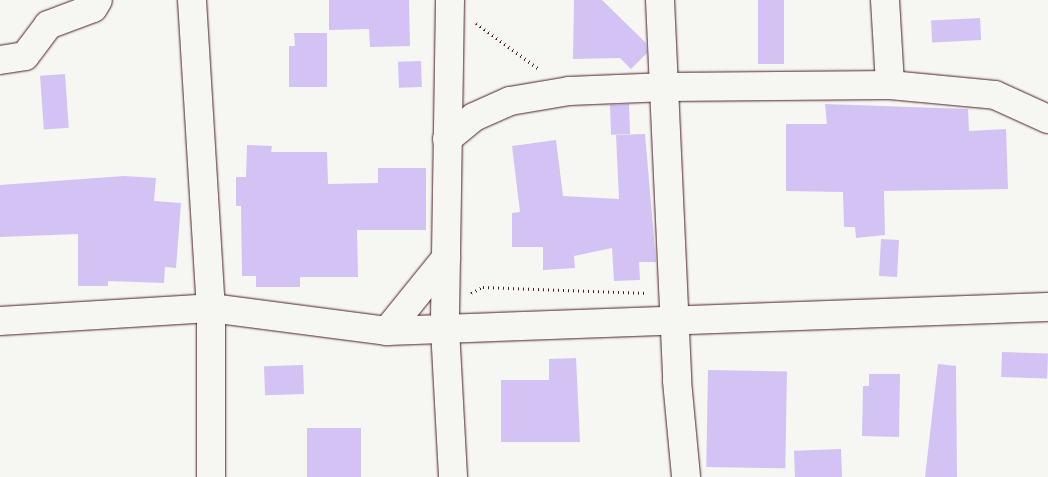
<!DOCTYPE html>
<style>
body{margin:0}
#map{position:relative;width:1048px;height:477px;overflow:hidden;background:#f6f6f2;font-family:Mynerve,sans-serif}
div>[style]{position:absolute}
.building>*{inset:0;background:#d2c3f4;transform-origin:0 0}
.path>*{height:3px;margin-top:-1.5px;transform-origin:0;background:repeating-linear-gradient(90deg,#4a1f2b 0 1px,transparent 0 5px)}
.roads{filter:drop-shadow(0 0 1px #4a1f2b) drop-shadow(0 0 1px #4a1f2b)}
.minor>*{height:28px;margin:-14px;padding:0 14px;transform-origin:14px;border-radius:14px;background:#f6f6f2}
span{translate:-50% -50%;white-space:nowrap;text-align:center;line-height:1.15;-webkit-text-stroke:5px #f6f6f2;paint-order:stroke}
</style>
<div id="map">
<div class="building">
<i style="clip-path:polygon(329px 0,409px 0,410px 46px,370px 47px,369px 29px,329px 30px)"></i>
<i style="clip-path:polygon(574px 0,602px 0,646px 43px,647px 53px,631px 69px,620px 58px,573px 59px)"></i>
<i style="left:758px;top:0;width:26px;height:64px"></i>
<i style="left:980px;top:18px;width:22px;height:49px;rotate:87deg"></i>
<i style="clip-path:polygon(294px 33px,327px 33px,327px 87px,289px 87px,289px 46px,295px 46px)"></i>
<i style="left:421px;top:61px;width:26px;height:23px;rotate:88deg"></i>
<i style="left:65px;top:74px;width:54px;height:25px;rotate:86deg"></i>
<i style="left:629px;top:104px;width:30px;height:19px;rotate:88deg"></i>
<i style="clip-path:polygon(825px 104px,968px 109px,969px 131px,1006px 129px,1008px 189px,884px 191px,885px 235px,856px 238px,855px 227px,844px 227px,843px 192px,786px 191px,786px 124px,827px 124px)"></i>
<i style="clip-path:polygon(645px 134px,656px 262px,639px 262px,640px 280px,614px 281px,612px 248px,574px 256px,575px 268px,543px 270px,543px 247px,512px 247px,512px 213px,520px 212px,512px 146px,556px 140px,563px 196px,619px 199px,616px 135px)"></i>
<i style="clip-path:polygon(247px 145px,272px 146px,271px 152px,327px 152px,328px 184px,378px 183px,378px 168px,426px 168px,426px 230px,357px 230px,358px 277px,300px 277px,300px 287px,256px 287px,256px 276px,242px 276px,241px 206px,236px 206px,236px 177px,246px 177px)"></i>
<i style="clip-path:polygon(124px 176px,156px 178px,154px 201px,181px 203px,176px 268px,165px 267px,164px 283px,108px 281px,108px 286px,78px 286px,78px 234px,0 237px,0 185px)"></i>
<i style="left:881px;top:239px;width:18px;height:37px;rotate:3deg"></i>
<i style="left:1002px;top:352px;width:46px;height:25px;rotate:2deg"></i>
<i style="clip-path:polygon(576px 358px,580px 442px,501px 442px,501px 380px,549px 380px,549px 359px)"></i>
<i style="clip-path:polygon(938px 364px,956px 366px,957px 477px,925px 477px)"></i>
<i style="left:303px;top:365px;width:29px;height:39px;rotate:88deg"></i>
<i style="left:708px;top:370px;width:79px;height:97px;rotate:1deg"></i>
<i style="clip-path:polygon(869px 374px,900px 374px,899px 437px,862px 436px,863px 386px,869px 386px)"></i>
<i style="left:307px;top:428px;width:54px;height:49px"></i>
<i style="left:841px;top:449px;width:28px;height:47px;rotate:88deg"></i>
</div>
<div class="path">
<i style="left:476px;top:23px;width:78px;rotate:36.1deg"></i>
<i style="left:471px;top:293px;width:13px;rotate:-27deg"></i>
<i style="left:483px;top:287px;width:165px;rotate:2.1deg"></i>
</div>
<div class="roads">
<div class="minor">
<i style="left:192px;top:0;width:309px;rotate:86.5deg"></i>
<i style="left:211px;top:308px;width:169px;rotate:90deg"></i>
<i style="left:450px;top:0;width:329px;rotate:90.9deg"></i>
<i style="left:445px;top:329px;width:148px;rotate:86.9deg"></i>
<i style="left:660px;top:0;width:381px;rotate:87.4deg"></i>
<i style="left:677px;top:381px;width:96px;rotate:84.6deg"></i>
<i style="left:885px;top:0;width:85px;rotate:86.6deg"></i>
<i style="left:0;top:60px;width:25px;rotate:-9deg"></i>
<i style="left:25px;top:56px;width:39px;rotate:-53deg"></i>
<i style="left:48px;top:25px;width:48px;rotate:-20.7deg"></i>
<i style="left:93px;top:8px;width:9px;rotate:-58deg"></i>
<i style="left:447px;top:139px;width:35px;rotate:-39deg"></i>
<i style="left:474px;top:117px;width:39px;rotate:-24deg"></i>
<i style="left:510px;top:101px;width:60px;rotate:-9.6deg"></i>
<i style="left:569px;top:91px;width:98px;rotate:-2.3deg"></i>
<i style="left:667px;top:87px;width:223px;rotate:-0.5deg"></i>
<i style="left:890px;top:85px;width:105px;rotate:5.4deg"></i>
<i style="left:995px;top:95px;width:58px;rotate:24.4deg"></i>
<i style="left:0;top:321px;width:211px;rotate:-3.5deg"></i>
<i style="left:211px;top:308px;width:177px;rotate:7.4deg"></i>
<i style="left:387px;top:331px;width:661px;rotate:-2.08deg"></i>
<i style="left:387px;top:331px;width:94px;rotate:-51.1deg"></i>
</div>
</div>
</div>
